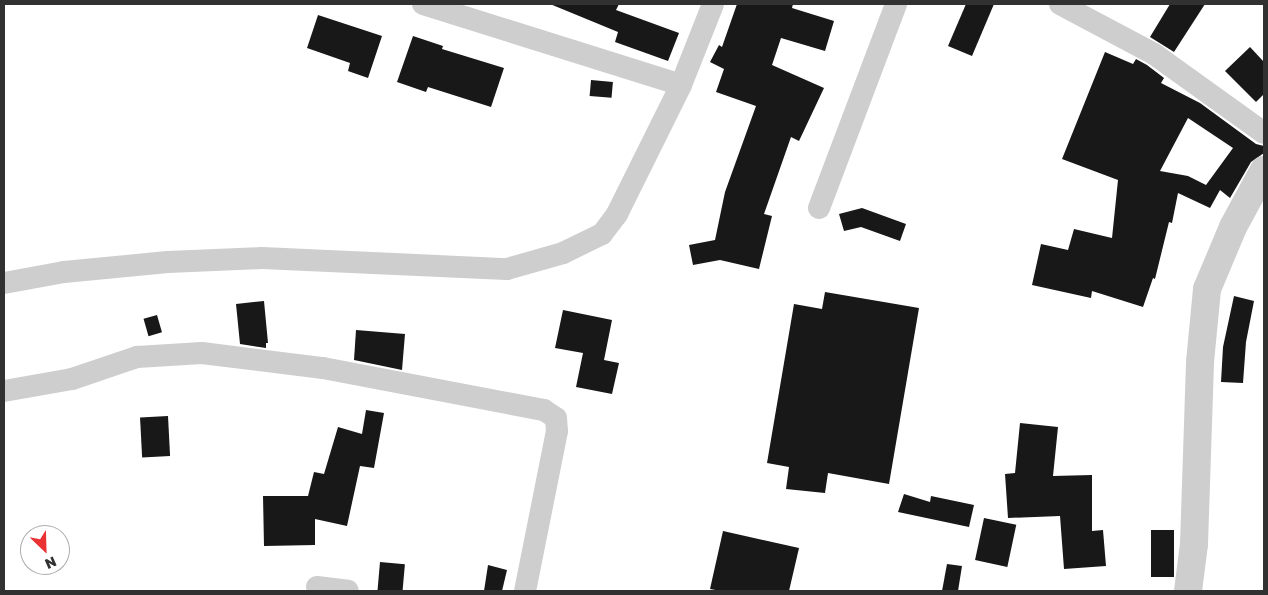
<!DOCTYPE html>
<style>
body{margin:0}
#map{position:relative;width:1268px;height:595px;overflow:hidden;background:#fff;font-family:"Golos Text",sans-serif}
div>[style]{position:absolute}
.building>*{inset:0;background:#181818;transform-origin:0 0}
.minor>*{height:22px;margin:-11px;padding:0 11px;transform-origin:11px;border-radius:11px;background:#cecece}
.tertiary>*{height:28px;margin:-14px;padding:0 14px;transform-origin:14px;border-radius:14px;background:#cecece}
span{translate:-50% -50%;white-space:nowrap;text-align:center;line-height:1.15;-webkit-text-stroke:5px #fff;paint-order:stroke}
.frame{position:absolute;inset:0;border:5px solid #313131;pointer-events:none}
.north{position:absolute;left:20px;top:525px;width:50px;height:50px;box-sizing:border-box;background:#fff;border:1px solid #adadad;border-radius:50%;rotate:156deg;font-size:14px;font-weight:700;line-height:20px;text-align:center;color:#313131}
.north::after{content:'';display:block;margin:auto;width:18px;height:22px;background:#ea3235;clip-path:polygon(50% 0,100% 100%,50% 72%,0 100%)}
</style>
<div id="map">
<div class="building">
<i style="clip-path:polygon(550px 4px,619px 4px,616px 10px,679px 33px,668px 61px,615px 42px,618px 32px)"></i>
<i style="clip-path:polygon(737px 4px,793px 4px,792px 8px,834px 21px,825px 51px,781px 38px,772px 65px,824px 88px,799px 141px,791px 137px,764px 214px,772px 216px,759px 269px,720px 260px,693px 265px,689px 245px,715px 240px,725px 192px,756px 106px,716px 92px,724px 69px,710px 62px,719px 45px,722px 47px)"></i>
<i style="clip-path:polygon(966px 4px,994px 4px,972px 56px,948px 46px)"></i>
<i style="clip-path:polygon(1170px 4px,1205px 4px,1174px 52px,1150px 37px)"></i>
<i style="clip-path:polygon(318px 15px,382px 36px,368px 78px,348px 71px,350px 63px,307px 48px)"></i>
<i style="clip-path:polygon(413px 36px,443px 46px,442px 49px,504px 68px,491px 107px,428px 87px,426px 92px,397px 82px)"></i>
<i style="clip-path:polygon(1250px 47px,1264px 62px,1264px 94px,1256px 102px,1225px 71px)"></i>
<i style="clip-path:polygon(evenodd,1105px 52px,1133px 64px,1136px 59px,1147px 65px,1164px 78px,1161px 83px,1200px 103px,1256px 144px,1264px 146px,1264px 153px,1251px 162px,1230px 198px,1220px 190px,1210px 208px,1178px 193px,1172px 223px,1169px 222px,1155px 279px,1153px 278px,1143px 307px,1092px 291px,1091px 298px,1032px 285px,1041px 244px,1068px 250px,1074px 229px,1112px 238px,1118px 180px,1062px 159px,1105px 52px,1188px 118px,1233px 148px,1206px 185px,1188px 176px,1160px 171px,1188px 118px)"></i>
<i style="left:591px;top:80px;width:22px;height:16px;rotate:5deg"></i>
<i style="clip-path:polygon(862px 208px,906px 224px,900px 241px,861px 227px,844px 231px,839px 214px)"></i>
<i style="clip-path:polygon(825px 292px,919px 308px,889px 484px,828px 473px,825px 493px,786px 489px,789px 467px,767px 463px,794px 304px,822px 309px)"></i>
<i style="clip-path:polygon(1234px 296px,1254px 301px,1246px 342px,1243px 383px,1221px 382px,1223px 347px)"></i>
<i style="clip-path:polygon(264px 301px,268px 343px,266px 343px,266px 348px,240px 344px,236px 304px)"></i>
<i style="clip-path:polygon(563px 310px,612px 320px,604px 360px,619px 363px,612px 394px,576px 387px,583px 353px,555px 348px)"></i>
<i style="left:157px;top:315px;width:18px;height:14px;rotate:74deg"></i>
<i style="clip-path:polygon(356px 330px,405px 334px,402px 370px,354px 360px)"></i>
<i style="clip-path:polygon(366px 410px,384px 413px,374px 468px,360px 466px,347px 526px,315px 519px,315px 545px,264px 546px,263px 496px,308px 496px,314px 472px,324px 474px,338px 427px,362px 434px)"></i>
<i style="left:168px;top:416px;width:40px;height:28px;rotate:87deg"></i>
<i style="clip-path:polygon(1020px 423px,1058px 427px,1053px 476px,1092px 475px,1092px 531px,1103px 530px,1106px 566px,1064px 569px,1060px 516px,1008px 518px,1005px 474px,1015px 473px)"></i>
<i style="clip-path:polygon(904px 494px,930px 502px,931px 496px,974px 505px,969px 527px,898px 512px)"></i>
<i style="left:984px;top:518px;width:33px;height:43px;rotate:12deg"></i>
<i style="left:1174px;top:530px;width:47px;height:23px;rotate:90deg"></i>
<i style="clip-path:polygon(723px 531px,799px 548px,789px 591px,721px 591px,710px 589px)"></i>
<i style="left:380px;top:562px;width:25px;height:29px;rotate:5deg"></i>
<i style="clip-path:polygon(947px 564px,962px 566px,958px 591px,942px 591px)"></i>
<i style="clip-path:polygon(488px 565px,507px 570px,502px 591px,484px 591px)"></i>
</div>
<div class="minor">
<i style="left:423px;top:4px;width:270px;rotate:17.4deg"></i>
<i style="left:1060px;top:4px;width:106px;rotate:28deg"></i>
<i style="left:1154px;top:54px;width:135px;rotate:35.7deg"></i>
<i style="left:819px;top:208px;width:218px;rotate:-69.3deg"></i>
<i style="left:4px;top:283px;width:61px;rotate:-10.4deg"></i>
<i style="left:64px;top:272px;width:104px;rotate:-5.5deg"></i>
<i style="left:168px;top:262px;width:94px;rotate:-2.4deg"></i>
<i style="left:262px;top:258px;width:245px;rotate:2.6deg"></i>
<i style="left:507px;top:269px;width:58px;rotate:-15.9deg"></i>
<i style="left:563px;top:253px;width:43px;rotate:-26deg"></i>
<i style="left:602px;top:234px;width:25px;rotate:-53deg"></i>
<i style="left:617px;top:214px;width:144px;rotate:-63.6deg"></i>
<i style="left:681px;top:85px;width:87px;rotate:-68.4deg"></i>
<i style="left:4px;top:391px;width:69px;rotate:-10deg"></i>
<i style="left:72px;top:379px;width:69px;rotate:-18.7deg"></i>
<i style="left:137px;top:357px;width:65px;rotate:-3.5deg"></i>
<i style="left:202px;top:353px;width:122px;rotate:7.1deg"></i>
<i style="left:323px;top:368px;width:225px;rotate:10.8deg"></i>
<i style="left:544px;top:410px;width:14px;rotate:34deg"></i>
<i style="left:556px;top:418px;width:13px;rotate:86deg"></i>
<i style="left:557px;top:431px;width:163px;rotate:101.3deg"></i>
<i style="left:317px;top:587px;width:31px;rotate:7deg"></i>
</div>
<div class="tertiary">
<i style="left:1188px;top:591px;width:47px;rotate:-82.7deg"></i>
<i style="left:1194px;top:544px;width:182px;rotate:-88.1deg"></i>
<i style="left:1200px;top:362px;width:73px;rotate:-84.5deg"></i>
<i style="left:1207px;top:289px;width:67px;rotate:-67.2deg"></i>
<i style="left:1233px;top:227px;width:65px;rotate:-61.5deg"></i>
</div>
<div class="frame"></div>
<div class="north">N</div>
</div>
